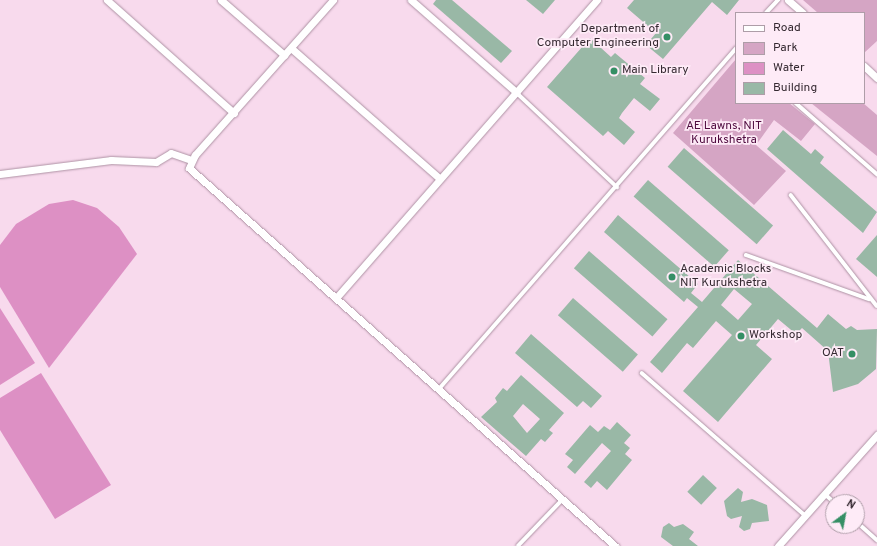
<!DOCTYPE html>
<style>
body{margin:0}
#map{position:relative;width:877px;height:546px;overflow:hidden;background:#f8daed;font-family:Overpass,sans-serif}
div>[style]{position:absolute}
.green>*{inset:0;background:#d5a5c4}
.water>*{inset:0;background:#dd90c4}
.building>*{inset:0;background:#99b8a6;transform-origin:0 0}
.roads{filter:drop-shadow(0 0 1px #ae92a4) drop-shadow(0 0 1px #ae92a4)}
.lane>*{height:3.5px;margin:-1.75px;padding:0 1.75px;transform-origin:1.75px;border-radius:1.75px;background:#fff}
.street>*{height:7px;margin:-3.5px;padding:0 3.5px;transform-origin:3.5px;border-radius:3.5px;background:#fff}
.dots>*{width:11px;height:11px;translate:-50% -50%;box-sizing:border-box;border:2px solid #feebf7;border-radius:50%}
span{translate:-50% -50%;white-space:nowrap;text-align:center;line-height:1.15;-webkit-text-stroke:3.5px #feebf7;paint-order:stroke}
.poi-label{font-size:12px;color:#352931}
.right{translate:-100% -50%;text-align:right}
.left{translate:0 -50%;text-align:left}
.park-label{font-size:12px;color:#4f0b3f}
.legend{position:absolute;left:735px;top:12px;width:130px;height:92px;box-sizing:border-box;background:#feebf7;border:1px solid #ae9da8;margin:0;padding:5px 7px;list-style:none;font-size:12px;color:#352931}
.legend li{display:flex;align-items:center;gap:8px;height:20px}
.legend b{width:20px;border:1px solid #ae9da8}
.north{position:absolute;left:825px;top:494px;width:40px;height:40px;box-sizing:border-box;background:#feebf7;border:1px solid #ae9da8;border-radius:50%;rotate:32deg;font-size:11px;font-weight:700;line-height:16px;text-align:center;color:#352931}
.north::after{content:'';display:block;margin:auto;width:14px;height:18px;background:#358f65;clip-path:polygon(50% 0,100% 100%,50% 72%,0 100%)}
</style>
<div id="map">
<div class="green">
<i style="clip-path:polygon(803px 0,877px 0,877px 41px,864px 53px,864px 13px,818px 13px)"></i>
<i style="clip-path:polygon(736px 59px,736px 103px,789px 103px,815px 124px,801px 141px,774px 120px,756px 145px,786px 171px,754px 205px,673px 133px)"></i>
<i style="clip-path:polygon(811px 103px,863px 103px,877px 115px,877px 156px)"></i>
</div>
<div class="water">
<i style="clip-path:polygon(73px 200px,97px 208px,119px 227px,137px 254px,49px 368px,0 287px,0 245px,16px 224px,49px 204px)"></i>
<i style="clip-path:polygon(0 308px,35px 363px,0 385px)"></i>
<i style="clip-path:polygon(41px 373px,111px 485px,55px 519px,0 430px,0 398px)"></i>
</div>
<div class="building">
<i style="clip-path:polygon(436px 0,452px 0,512px 51px,501px 63px,433px 4px)"></i>
<i style="clip-path:polygon(526px 0,555px 0,543px 14px)"></i>
<i style="clip-path:polygon(634px 0,739px 0,727px 15px,712px 2px,663px 59px,646px 45px,656px 33px,627px 8px)"></i>
<i style="clip-path:polygon(590px 38px,611px 57px,615px 53px,645px 78px,640px 84px,660px 99px,650px 111px,634px 98px,622px 113px,619px 118px,635px 132px,624px 145px,608px 131px,603px 136px,547px 87px)"></i>
<i style="clip-path:polygon(783px 130px,811px 154px,815px 149px,824px 157px,820px 163px,877px 212px,863px 233px,767px 149px)"></i>
<i style="left:684px;top:148px;width:118px;height:25px;rotate:41deg"></i>
<i style="left:648px;top:180px;width:107px;height:22px;rotate:41deg"></i>
<i style="clip-path:polygon(evenodd,618px 215px,698px 284px,691px 293px,702px 302px,738px 260px,817px 328px,828px 314px,846px 329px,851px 326px,857px 330px,877px 329px,876px 369px,858px 384px,833px 392px,828px 351px,802px 328px,796px 334px,778px 319px,756px 345px,772px 359px,718px 422px,683px 391px,732px 335px,716px 321px,693px 348px,687px 343px,662px 373px,650px 362px,698px 307px,687px 298px,684px 302px,604px 232px,618px 215px,734px 289px,752px 304px,738px 320px,721px 305px,734px 289px)"></i>
<i style="clip-path:polygon(877px 235px,877px 277px,856px 259px)"></i>
<i style="left:589px;top:251px;width:104px;height:23px;rotate:41deg"></i>
<i style="left:573px;top:298px;width:86px;height:23px;rotate:41deg"></i>
<i style="clip-path:polygon(531px 334px,602px 396px,591px 408px,583px 401px,577px 407px,515px 353px)"></i>
<i style="clip-path:polygon(evenodd,521px 375px,564px 413px,549px 430px,553px 433px,545px 442px,541px 439px,526px 456px,481px 417px,497px 402px,495px 398px,503px 388px,507px 391px,521px 375px,523px 404px,540px 419px,527px 433px,513px 416px,523px 404px)"></i>
<i style="clip-path:polygon(617px 422px,631px 435px,624px 443px,630px 448px,625px 454px,632px 460px,607px 490px,597px 481px,591px 488px,584px 482px,611px 451px,602px 443px,575px 474px,567px 467px,573px 460px,565px 454px,590px 425px,598px 432px,604px 426px,610px 430px)"></i>
<i style="left:703px;top:475px;width:19px;height:23px;rotate:43deg"></i>
<i style="clip-path:polygon(738px 488px,743px 492px,741px 502px,752px 499px,767px 505px,769px 521px,752px 523px,750px 529px,744px 531px,739px 527px,742px 516px,731px 519px,727px 516px,724px 501px)"></i>
<i style="clip-path:polygon(669px 523px,674px 527px,683px 524px,694px 532px,689px 539px,698px 546px,673px 546px,661px 537px,663px 527px)"></i>
</div>
<div class="roads">
<div class="lane">
<i style="left:766px;top:13px;width:18px;rotate:-47deg"></i>
<i style="left:516px;top:92px;width:139px;rotate:43.2deg"></i>
<i style="left:796px;top:103px;width:108px;rotate:41.2deg"></i>
<i style="left:791px;top:195px;width:140px;rotate:52.2deg"></i>
<i style="left:746px;top:255px;width:131px;rotate:19.7deg"></i>
<i style="left:642px;top:373px;width:216px;rotate:41.1deg"></i>
<i style="left:439px;top:389px;width:452px;rotate:-48.9deg"></i>
<i style="left:825px;top:494px;width:12px;rotate:42deg"></i>
<i style="left:857px;top:522px;width:27px;rotate:42deg"></i>
<i style="left:518px;top:546px;width:64px;rotate:-46.3deg"></i>
</div>
<div class="street">
<i style="left:107px;top:0;width:170px;rotate:41.7deg"></i>
<i style="left:221px;top:0;width:84px;rotate:41.1deg"></i>
<i style="left:333px;top:0;width:208px;rotate:131.7deg"></i>
<i style="left:195px;top:155px;width:14px;rotate:115deg"></i>
<i style="left:189px;top:168px;width:570px;rotate:41.58deg"></i>
<i style="left:411px;top:0;width:140px;rotate:41.2deg"></i>
<i style="left:788px;top:0;width:20px;rotate:41deg"></i>
<i style="left:291px;top:48px;width:198px;rotate:41.3deg"></i>
<i style="left:864px;top:66px;width:18px;rotate:43deg"></i>
<i style="left:0;top:174px;width:112px;rotate:-7.2deg"></i>
<i style="left:111px;top:160px;width:45px;rotate:2.5deg"></i>
<i style="left:156px;top:162px;width:17px;rotate:-31deg"></i>
<i style="left:171px;top:153px;width:21px;rotate:19deg"></i>
<i style="left:336px;top:298px;width:396px;rotate:-48.8deg"></i>
<i style="left:778px;top:546px;width:149px;rotate:-48.3deg"></i>
</div>
</div>
<div class="dots">
<i style="left:667px;top:37px;background:#358f65"></i>
<i style="left:614px;top:71px;background:#358f65"></i>
<i style="left:672px;top:277px;background:#358f65"></i>
<i style="left:741px;top:336px;background:#358f65"></i>
<i style="left:852px;top:354px;background:#358f65"></i>
</div>
<div class="poi-label">
<span class="right" style="left:659px;top:37px">Department of<br>Computer Engineering</span>
<span class="left" style="left:622px;top:71px">Main Library</span>
<span class="left" style="left:680px;top:277px">Academic Blocks<br>NIT Kurukshetra</span>
<span class="left" style="left:749px;top:336px">Workshop</span>
<span class="right" style="left:844px;top:354px">OAT</span>
</div>
<div class="park-label">
<span style="left:724px;top:134px">AE Lawns, NIT<br>Kurukshetra</span>
</div>
<ul class="legend">
<li><b style="height:5px;background:#fff"></b>Road</li>
<li><b style="height:11px;background:#d5a5c4"></b>Park</li>
<li><b style="height:11px;background:#dd90c4"></b>Water</li>
<li><b style="height:11px;background:#99b8a6"></b>Building</li>
</ul>
<div class="north">N</div>
</div>
